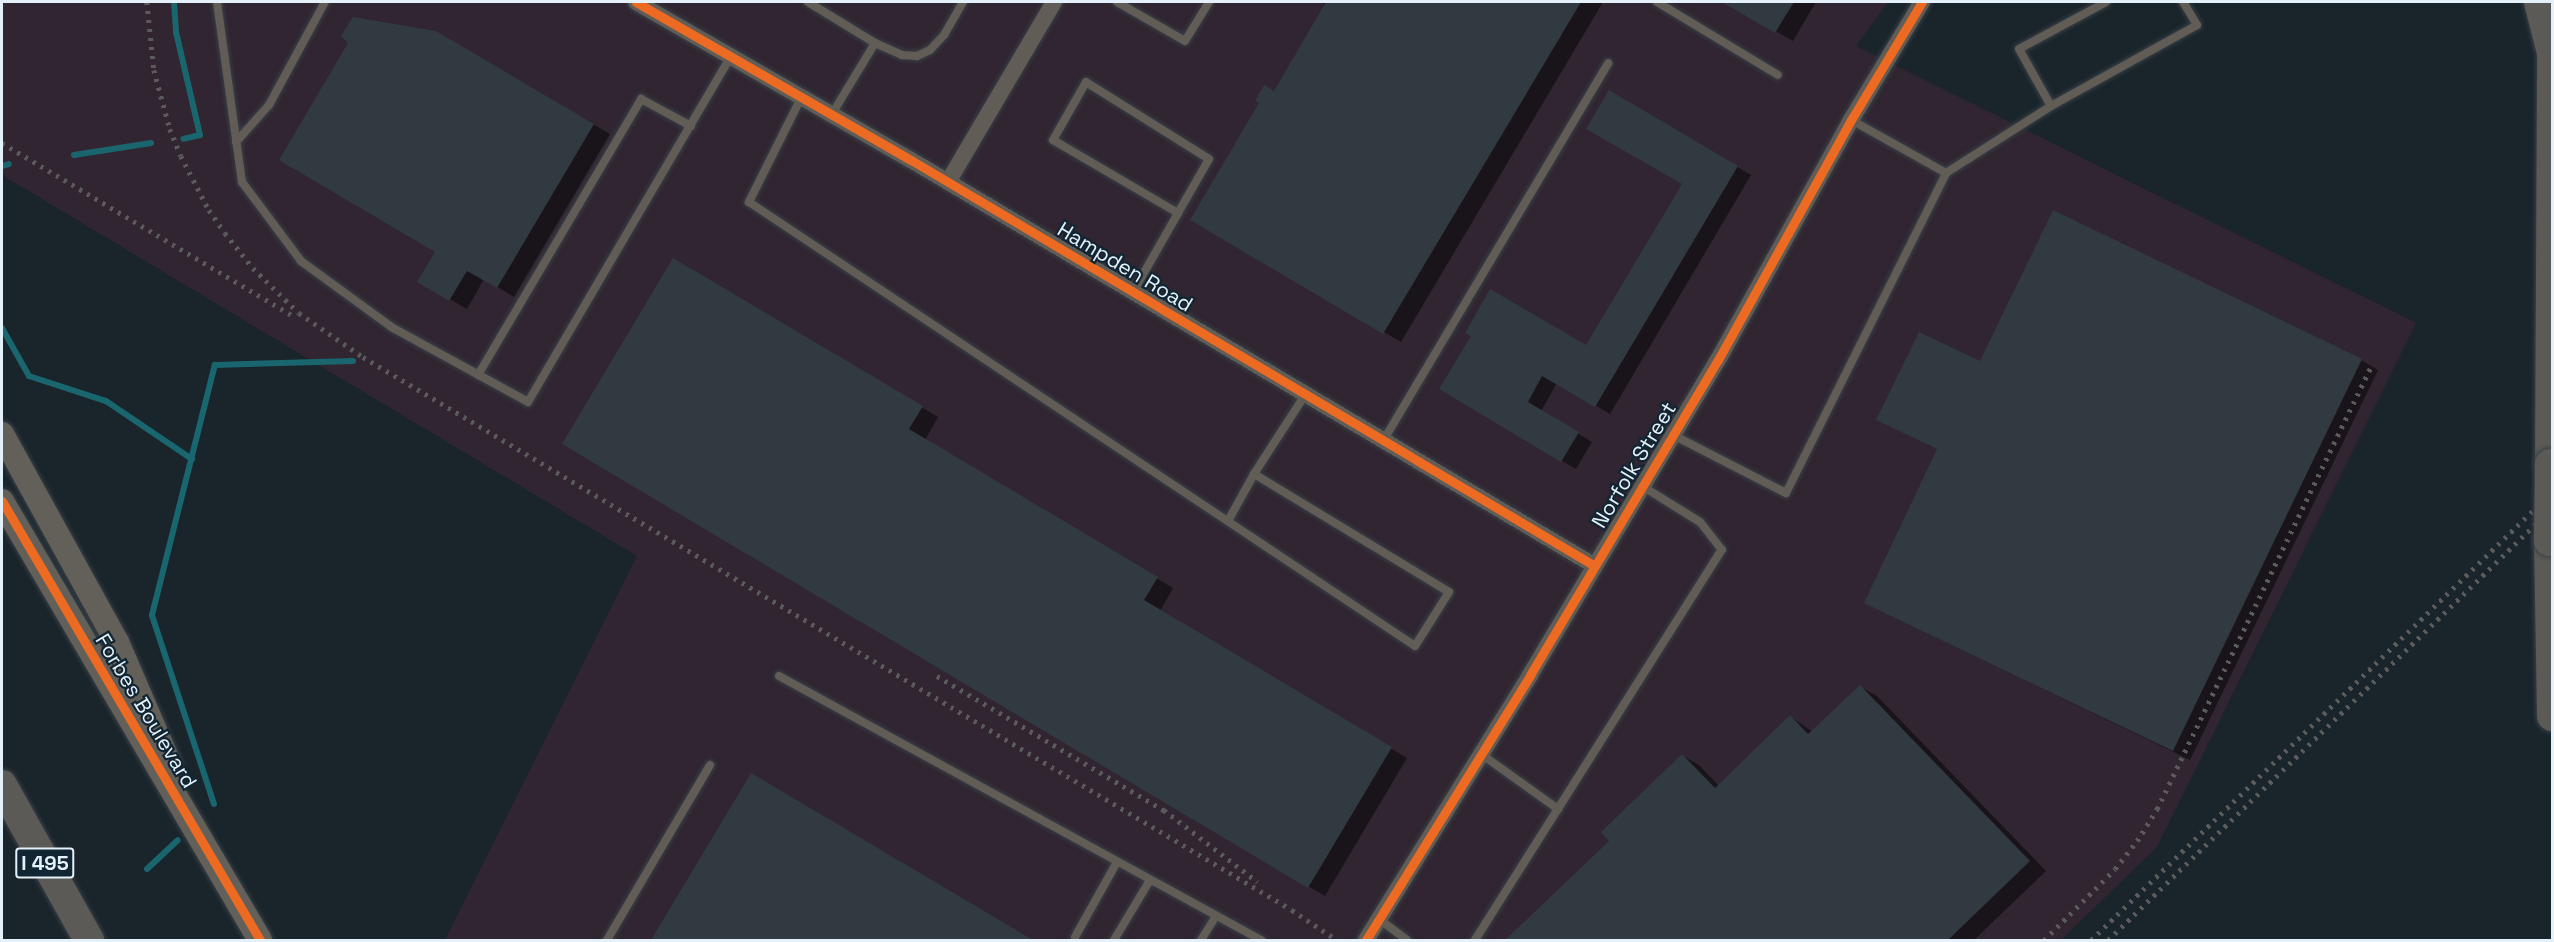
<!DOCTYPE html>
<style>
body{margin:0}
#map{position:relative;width:2554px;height:942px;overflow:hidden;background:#1a242b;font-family:"Space Grotesk",sans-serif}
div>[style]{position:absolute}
.industrial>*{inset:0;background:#302531}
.shadow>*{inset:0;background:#0007}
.stream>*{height:6px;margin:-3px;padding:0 3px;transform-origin:3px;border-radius:3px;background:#19666f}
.building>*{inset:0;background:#313a40}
.roads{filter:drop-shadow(0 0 2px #384046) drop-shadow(0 0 2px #384046)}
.lane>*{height:8px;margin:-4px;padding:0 4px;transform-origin:4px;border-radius:4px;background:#615d56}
.street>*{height:16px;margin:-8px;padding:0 8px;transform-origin:8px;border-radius:8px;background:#615d56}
.secondary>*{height:24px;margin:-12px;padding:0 12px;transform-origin:12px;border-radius:12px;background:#626059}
.highway>*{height:30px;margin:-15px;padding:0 15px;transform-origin:15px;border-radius:15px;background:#5b5a56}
.rail>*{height:4.5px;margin-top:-2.25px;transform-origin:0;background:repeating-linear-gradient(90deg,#5b5b5b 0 3px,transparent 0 9px)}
.bridges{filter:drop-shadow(0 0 2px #384046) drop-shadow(0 0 2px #384046)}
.highway-bridge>*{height:30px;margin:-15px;padding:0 15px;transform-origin:15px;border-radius:15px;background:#5b5a56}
.cycleway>*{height:9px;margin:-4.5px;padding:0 4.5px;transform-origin:4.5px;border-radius:4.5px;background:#ed6a23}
span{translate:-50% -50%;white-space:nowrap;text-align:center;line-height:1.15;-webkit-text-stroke:4.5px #122533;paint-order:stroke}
.shield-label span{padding:2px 4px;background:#122533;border:2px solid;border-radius:4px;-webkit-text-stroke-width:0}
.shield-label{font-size:20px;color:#e5f1fa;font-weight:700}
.street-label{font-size:21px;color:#e5f1fa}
.frame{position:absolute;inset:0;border:3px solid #e5f1fa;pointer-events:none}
</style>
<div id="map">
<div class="industrial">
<i style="clip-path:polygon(2px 2px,1888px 2px,1856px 46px,2416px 323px,2157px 847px,2061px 940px,445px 940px,637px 556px,2px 175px)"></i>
</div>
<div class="shadow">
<i style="clip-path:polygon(1321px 2px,1603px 2px,1401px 342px,1192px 219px,1274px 92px,1326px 5px)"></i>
<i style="clip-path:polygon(1725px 2px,1816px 2px,1793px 41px)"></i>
<i style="clip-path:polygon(436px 32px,610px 134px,514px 297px,484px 279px,467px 309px,419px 282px,437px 251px)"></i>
<i style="clip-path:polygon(1609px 92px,1751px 175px,1610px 414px,1557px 383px,1541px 411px,1592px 442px,1576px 469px,1441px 389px,1587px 348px,1684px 184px)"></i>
<i style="clip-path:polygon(674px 260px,938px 417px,925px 440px,1173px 588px,1160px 611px,1407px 758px,1325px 896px,564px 444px)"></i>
<i style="clip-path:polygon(2361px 360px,2378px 370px,2190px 760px,1882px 611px,1939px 450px,1878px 420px,1981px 363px)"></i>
<i style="clip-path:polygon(1860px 687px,1877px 696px,2046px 871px,1974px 940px,1507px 940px,1611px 841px,1683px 756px,1699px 765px,1719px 786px,1791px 717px,1813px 732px)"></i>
<i style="clip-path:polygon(752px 775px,1030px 940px,652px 940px)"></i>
</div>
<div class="stream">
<i style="left:174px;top:2px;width:30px;rotate:86deg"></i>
<i style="left:176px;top:32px;width:106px;rotate:76.9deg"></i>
<i style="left:200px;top:135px;width:17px;rotate:167deg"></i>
<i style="left:74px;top:155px;width:78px;rotate:-8.9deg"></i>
<i style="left:2px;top:166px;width:7px;rotate:-16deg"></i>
<i style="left:2px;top:328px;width:55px;rotate:60.6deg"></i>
<i style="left:29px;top:376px;width:81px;rotate:18deg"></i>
<i style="left:106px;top:401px;width:104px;rotate:34deg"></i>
<i style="left:214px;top:804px;width:199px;rotate:-108.2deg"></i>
<i style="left:152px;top:615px;width:258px;rotate:-75.9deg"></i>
<i style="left:215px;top:365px;width:138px;rotate:-1.7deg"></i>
<i style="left:147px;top:869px;width:42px;rotate:-43.1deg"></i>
</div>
<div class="building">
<i style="clip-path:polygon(1326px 2px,1581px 2px,1383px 334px,1190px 220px,1259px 103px,1255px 101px,1264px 85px,1274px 91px)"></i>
<i style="clip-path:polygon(1722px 2px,1794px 2px,1775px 33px)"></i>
<i style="clip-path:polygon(353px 17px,436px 31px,594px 124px,497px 288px,467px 271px,449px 301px,417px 282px,435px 252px,279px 160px,348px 43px,341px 36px)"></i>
<i style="clip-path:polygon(1609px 90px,1738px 166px,1595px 407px,1542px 376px,1528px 402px,1579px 432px,1561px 462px,1439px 389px,1471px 336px,1465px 333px,1490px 289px,1586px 345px,1682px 184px,1586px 129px)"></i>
<i style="clip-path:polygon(2053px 210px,2362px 359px,2173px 751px,1864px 603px,1937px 449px,1876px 420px,1919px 332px,1980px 361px)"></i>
<i style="clip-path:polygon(673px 258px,923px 406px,909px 429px,1158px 577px,1144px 600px,1392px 747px,1308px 888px,562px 444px)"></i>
<i style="clip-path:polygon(1860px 685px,2030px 861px,1948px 940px,1505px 940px,1609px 841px,1601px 832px,1682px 754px,1715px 788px,1790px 715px,1808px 734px)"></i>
<i style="clip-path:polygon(751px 773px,1033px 940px,651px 940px)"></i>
</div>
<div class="roads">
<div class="lane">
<i style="left:217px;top:2px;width:182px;rotate:82.1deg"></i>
<i style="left:242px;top:182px;width:99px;rotate:53.2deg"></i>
<i style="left:301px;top:261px;width:114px;rotate:36.1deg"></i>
<i style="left:393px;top:328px;width:154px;rotate:28.7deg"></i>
<i style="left:528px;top:402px;width:401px;rotate:-59.6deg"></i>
<i style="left:808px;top:2px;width:79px;rotate:31.5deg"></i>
<i style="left:875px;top:43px;width:30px;rotate:24deg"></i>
<i style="left:902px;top:55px;width:15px;rotate:4deg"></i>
<i style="left:917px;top:56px;width:14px;rotate:-25deg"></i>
<i style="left:930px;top:50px;width:21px;rotate:-47deg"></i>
<i style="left:944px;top:35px;width:38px;rotate:-60deg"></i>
<i style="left:1117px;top:2px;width:78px;rotate:29.8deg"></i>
<i style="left:1185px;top:41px;width:46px;rotate:-58.4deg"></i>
<i style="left:1657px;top:2px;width:141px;rotate:31.1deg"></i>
<i style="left:802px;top:96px;width:119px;rotate:116.6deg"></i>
<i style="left:749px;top:202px;width:800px;rotate:33.69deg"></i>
<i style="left:1415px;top:646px;width:64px;rotate:-57.8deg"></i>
<i style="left:1449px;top:592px;width:228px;rotate:-148.8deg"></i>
<i style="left:1254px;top:474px;width:94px;rotate:-57.2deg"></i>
<i style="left:2051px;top:106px;width:65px;rotate:-119.3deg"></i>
<i style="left:2019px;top:49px;width:99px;rotate:-28.4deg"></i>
<i style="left:832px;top:114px;width:83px;rotate:-58.8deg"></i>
<i style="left:236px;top:142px;width:50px;rotate:-48.3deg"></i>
<i style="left:269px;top:105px;width:117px;rotate:-61.5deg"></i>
<i style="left:1946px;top:173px;width:125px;rotate:-32.5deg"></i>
<i style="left:2051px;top:106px;width:167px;rotate:-29deg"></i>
<i style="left:2197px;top:25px;width:27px;rotate:-121deg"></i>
<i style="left:1133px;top:292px;width:91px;rotate:-60.3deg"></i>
<i style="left:1178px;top:213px;width:62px;rotate:-60.1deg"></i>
<i style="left:1209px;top:159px;width:145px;rotate:-148deg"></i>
<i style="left:1086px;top:82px;width:67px;rotate:119.6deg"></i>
<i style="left:1053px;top:140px;width:145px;rotate:30.3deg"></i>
<i style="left:478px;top:375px;width:321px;rotate:-59.4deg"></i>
<i style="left:641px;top:99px;width:57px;rotate:28.4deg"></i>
<i style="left:1673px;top:435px;width:127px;rotate:27.2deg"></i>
<i style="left:1786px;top:493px;width:358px;rotate:-63.4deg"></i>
<i style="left:1946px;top:173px;width:109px;rotate:-150.8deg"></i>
<i style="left:1383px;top:441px;width:440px;rotate:-59.2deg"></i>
<i style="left:1228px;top:521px;width:54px;rotate:-61deg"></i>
<i style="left:779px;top:676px;width:550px;rotate:28.71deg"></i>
<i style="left:1481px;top:754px;width:95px;rotate:35.5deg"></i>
<i style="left:1379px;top:919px;width:35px;rotate:37deg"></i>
<i style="left:1075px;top:937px;width:86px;rotate:-60.8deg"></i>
<i style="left:607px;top:940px;width:203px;rotate:-59.5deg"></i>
<i style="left:1114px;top:940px;width:70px;rotate:-59deg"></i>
<i style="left:1201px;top:940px;width:28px;rotate:-58deg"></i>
<i style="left:1475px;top:940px;width:462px;rotate:-57.7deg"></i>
<i style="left:1722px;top:550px;width:36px;rotate:-128deg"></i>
<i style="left:1700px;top:522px;width:68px;rotate:-148.2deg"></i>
</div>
<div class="street">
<i style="left:636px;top:2px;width:317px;rotate:29.9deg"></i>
<i style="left:911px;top:160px;width:795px;rotate:30.69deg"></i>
<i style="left:948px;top:182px;width:209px;rotate:-59.5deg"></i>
<i style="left:1366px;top:940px;width:312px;rotate:-58.2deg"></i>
<i style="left:1530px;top:675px;width:367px;rotate:-59.2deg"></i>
<i style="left:1718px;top:360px;width:274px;rotate:-61deg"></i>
<i style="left:1851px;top:120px;width:138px;rotate:-59deg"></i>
</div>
<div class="secondary">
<i style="left:2px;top:434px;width:238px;rotate:61.1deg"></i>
<i style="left:117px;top:642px;width:134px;rotate:66.7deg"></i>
<i style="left:2px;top:501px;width:509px;rotate:59.56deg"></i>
</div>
<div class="highway">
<i style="left:2539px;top:2px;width:53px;rotate:75.7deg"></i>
<i style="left:2550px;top:464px;width:417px;rotate:-89.7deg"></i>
<i style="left:2549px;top:541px;width:175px;rotate:89deg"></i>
<i style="left:2px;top:785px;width:178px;rotate:60.7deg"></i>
</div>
</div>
<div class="rail">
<i style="left:147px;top:2px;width:68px;rotate:84.1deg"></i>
<i style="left:154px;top:70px;width:61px;rotate:74.8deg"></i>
<i style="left:170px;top:129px;width:29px;rotate:68deg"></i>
<i style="left:181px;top:156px;width:61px;rotate:62.6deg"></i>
<i style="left:209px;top:210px;width:28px;rotate:55deg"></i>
<i style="left:225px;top:233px;width:45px;rotate:51.3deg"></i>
<i style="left:253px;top:268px;width:64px;rotate:44.4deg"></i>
<i style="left:299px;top:313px;width:78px;rotate:34.5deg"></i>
<i style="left:363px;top:357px;width:1081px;rotate:30.76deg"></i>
<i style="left:1292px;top:910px;width:54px;rotate:33.7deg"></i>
<i style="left:2px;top:143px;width:339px;rotate:30.7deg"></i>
<i style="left:937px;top:676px;width:264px;rotate:30.6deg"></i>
<i style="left:1164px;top:810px;width:118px;rotate:37.5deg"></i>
<i style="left:2044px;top:940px;width:100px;rotate:-45deg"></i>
<i style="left:2115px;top:869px;width:36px;rotate:-52deg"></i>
<i style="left:2137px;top:841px;width:38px;rotate:-58deg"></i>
<i style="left:2157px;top:809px;width:491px;rotate:-64.2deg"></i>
<i style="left:2091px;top:940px;width:643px;rotate:-44.18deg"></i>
<i style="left:2108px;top:940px;width:619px;rotate:-44.22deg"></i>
</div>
<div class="bridges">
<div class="highway-bridge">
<i style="left:2549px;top:541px;width:77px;rotate:-89.3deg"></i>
</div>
</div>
<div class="cycleway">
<i style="left:636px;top:2px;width:317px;rotate:29.9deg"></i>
<i style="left:911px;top:160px;width:795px;rotate:30.69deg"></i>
<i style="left:2px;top:501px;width:509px;rotate:59.56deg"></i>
<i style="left:1366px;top:940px;width:312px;rotate:-58.2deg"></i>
<i style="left:1530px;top:675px;width:367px;rotate:-59.2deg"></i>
<i style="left:1718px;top:360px;width:274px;rotate:-61deg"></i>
<i style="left:1851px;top:120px;width:138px;rotate:-59deg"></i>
</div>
<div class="shield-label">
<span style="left:45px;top:863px">I 495</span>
</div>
<div class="street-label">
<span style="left:1125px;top:267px;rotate:31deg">Hampden Road</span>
<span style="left:1634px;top:465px;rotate:-59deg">Norfolk Street</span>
<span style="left:146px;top:711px;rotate:59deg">Forbes Boulevard</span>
</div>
<div class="frame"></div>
</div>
